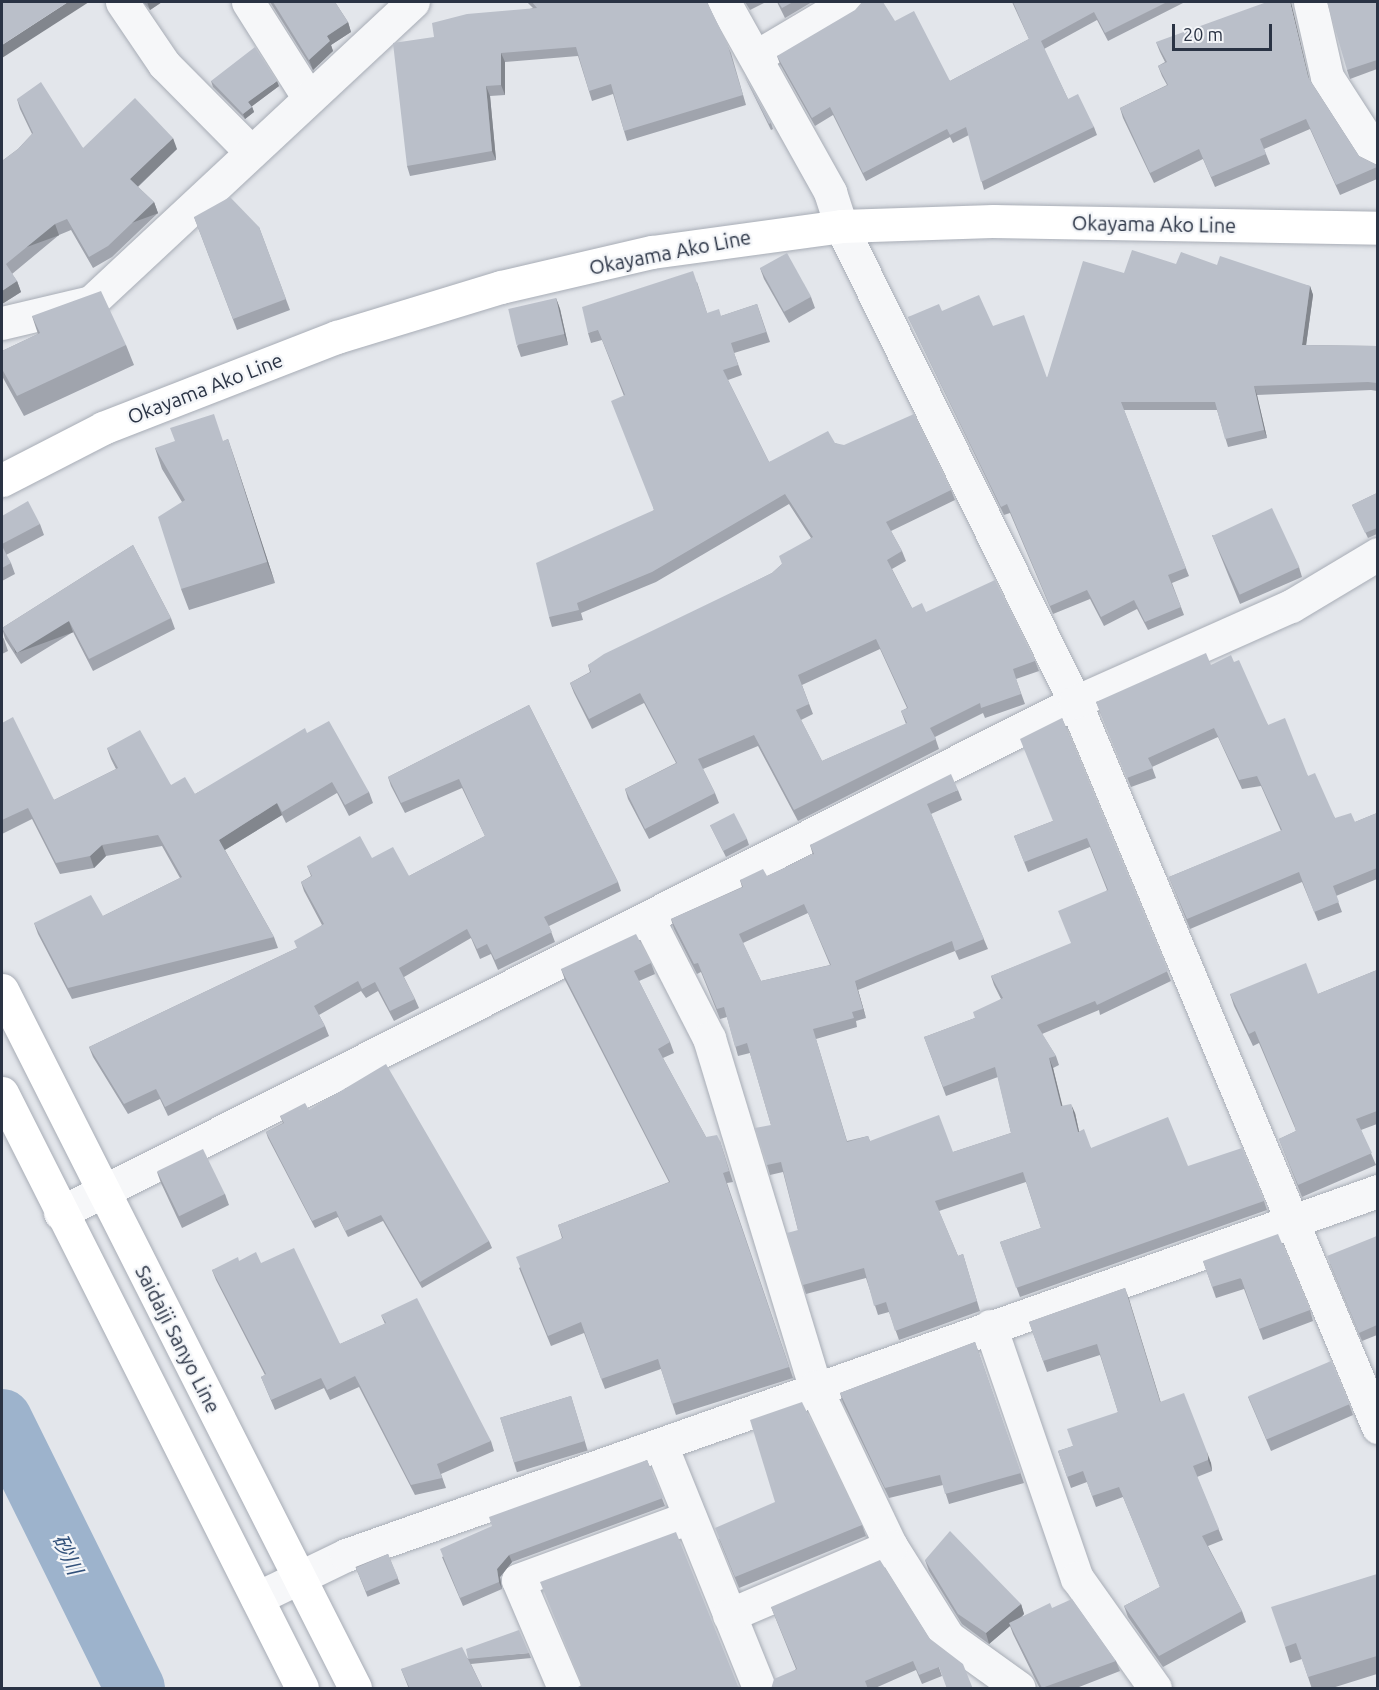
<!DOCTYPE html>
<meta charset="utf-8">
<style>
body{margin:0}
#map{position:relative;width:1379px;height:1690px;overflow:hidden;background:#e3e6eb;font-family:Ubuntu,"Noto Sans JP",sans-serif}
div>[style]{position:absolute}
.river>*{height:60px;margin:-30px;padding:0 30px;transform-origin:30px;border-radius:30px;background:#9db3cc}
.roads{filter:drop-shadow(0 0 2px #a8adb6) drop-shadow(0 0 2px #a8adb6)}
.minor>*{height:33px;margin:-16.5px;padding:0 16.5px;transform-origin:16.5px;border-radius:16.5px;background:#f6f7f9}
.primary>*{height:33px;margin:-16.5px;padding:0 16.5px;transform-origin:16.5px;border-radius:16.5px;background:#fff}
.wall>*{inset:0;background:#a0a4ad;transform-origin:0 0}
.shaded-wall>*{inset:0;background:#82868d;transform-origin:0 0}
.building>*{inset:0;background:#babfc9;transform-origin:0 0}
span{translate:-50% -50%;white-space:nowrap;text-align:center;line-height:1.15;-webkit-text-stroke:4.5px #f3f5f8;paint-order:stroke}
.street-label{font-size:20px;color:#2a3344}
.water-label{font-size:21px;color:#32517a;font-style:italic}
.frame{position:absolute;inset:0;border:3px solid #2a3344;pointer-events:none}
.scale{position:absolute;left:1172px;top:24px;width:100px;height:27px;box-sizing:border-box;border:3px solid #2a3344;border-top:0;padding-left:8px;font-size:18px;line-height:21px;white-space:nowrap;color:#2a3344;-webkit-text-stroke:4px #f3f5f8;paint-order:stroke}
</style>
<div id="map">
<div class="river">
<i style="left:2px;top:1419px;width:300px;rotate:63.7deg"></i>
</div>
<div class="roads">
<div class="minor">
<i style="left:122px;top:2px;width:75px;rotate:55.9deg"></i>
<i style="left:164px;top:64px;width:122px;rotate:45.3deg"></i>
<i style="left:248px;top:2px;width:112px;rotate:57.7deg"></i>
<i style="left:724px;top:2px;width:218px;rotate:60.8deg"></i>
<i style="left:830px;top:192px;width:36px;rotate:72deg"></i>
<i style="left:841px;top:226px;width:530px;rotate:63.82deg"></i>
<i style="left:1075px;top:702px;width:786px;rotate:67.32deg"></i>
<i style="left:1310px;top:2px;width:77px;rotate:77.2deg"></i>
<i style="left:1327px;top:77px;width:94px;rotate:57.2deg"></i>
<i style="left:757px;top:56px;width:106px;rotate:-30.7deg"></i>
<i style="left:2px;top:323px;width:91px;rotate:-13.3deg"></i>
<i style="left:91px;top:302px;width:440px;rotate:-43deg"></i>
<i style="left:648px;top:919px;width:134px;rotate:62.9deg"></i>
<i style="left:709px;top:1038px;width:365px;rotate:73.1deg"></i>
<i style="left:815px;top:1387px;width:176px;rotate:64.5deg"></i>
<i style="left:891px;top:1546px;width:107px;rotate:57.9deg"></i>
<i style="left:948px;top:1637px;width:87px;rotate:35.7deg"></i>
<i style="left:60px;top:1213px;width:1136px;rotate:-26.72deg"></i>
<i style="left:1075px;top:702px;width:236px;rotate:-24deg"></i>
<i style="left:1291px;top:606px;width:101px;rotate:-30.9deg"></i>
<i style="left:990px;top:1326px;width:267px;rotate:71deg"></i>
<i style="left:1077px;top:1578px;width:135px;rotate:54.7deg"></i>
<i style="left:661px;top:1445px;width:262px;rotate:68deg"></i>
<i style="left:257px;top:1598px;width:99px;rotate:-25.8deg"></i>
<i style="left:346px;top:1555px;width:1094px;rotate:-19.43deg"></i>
<i style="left:729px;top:1615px;width:176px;rotate:-23.1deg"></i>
<i style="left:564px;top:1688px;width:117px;rotate:-113.1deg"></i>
<i style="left:518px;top:1580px;width:183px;rotate:-20.1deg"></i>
</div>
<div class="primary">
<i style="left:2px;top:480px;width:114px;rotate:-27.2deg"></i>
<i style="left:103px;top:428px;width:251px;rotate:-21.3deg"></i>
<i style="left:337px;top:337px;width:171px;rotate:-17deg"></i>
<i style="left:501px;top:287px;width:155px;rotate:-13.1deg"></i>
<i style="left:652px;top:252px;width:191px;rotate:-7.8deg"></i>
<i style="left:841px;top:226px;width:153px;rotate:-1.9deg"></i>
<i style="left:994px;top:221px;width:384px;rotate:1deg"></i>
<i style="left:2px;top:990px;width:782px;rotate:63.17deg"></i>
<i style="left:2px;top:1093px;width:666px;rotate:63.24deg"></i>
</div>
</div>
<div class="wall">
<i style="clip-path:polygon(143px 2px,162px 2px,150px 10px)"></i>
<i style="clip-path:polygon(270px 2px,335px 2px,348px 22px,351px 32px,331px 45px,333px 51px,313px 70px)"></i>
<i style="clip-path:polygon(527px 2px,707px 2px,731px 53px,746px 105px,627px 141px,613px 94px,592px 101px,578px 56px,505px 62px,505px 95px,490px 96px,496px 160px,410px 176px,407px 166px,434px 37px,533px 8px)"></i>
<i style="clip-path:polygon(745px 2px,766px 2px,750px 10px)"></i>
<i style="clip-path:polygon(777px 2px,812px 2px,785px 18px)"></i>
<i style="clip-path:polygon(1012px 2px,1185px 2px,1108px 41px,1097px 20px,1044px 49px,1068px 99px,1094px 127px,1097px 135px,984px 190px,969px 135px,953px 143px,950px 137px,866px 181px,833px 115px,815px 126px,780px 64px,777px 56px,895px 21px,950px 81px,1029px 39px)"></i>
<i style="clip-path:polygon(1377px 2px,1377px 69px,1350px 79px,1347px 70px)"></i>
<i style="clip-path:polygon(1156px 42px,1310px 80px,1359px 156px,1377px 165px,1377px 179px,1340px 195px,1310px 129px,1264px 149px,1270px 164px,1215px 187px,1203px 159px,1154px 183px,1123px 118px,1120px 108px,1167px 85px,1162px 76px,1158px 66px,1165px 62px,1160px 52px)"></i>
<i style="clip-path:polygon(745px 77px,771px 123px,773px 129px,771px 130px)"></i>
<i style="clip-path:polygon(211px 81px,279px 86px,252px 106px,254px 112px,245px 119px,213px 87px)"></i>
<i style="clip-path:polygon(17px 99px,83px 148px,177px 149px,138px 187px,154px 202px,158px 213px,112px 257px,93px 268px,71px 230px,59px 235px,12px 274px,17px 281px,21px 292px,2px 304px,2px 161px,18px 149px,32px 134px,20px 109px)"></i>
<i style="clip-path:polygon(194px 217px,259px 227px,290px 310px,237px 330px)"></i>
<i style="clip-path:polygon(1176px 264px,1217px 265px,1310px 286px,1313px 295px,1306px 345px,1377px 346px,1377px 391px,1371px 390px,1257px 395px,1267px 438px,1228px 447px,1217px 410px,1124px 410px,1189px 576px,1172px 583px,1184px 615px,1148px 630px,1137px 609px,1104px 626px,1090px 599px,1053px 614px,1010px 513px,1004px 515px,912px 325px,908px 317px,942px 311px,993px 326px,1047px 378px,1124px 273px)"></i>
<i style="clip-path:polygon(760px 268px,811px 297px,815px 308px,789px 323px,764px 279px)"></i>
<i style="clip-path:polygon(evenodd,697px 282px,707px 313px,721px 316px,757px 304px,770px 342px,734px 353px,742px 375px,728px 380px,769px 462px,835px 443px,951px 490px,955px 500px,891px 531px,902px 551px,906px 561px,892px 569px,912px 608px,926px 612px,1035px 661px,1039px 671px,1016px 679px,1025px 704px,985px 718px,983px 713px,935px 737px,939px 749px,798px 821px,758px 746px,703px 769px,715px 793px,719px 803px,649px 839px,628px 799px,625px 789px,676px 763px,644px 703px,592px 729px,574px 693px,570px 683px,590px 672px,588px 665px,772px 573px,811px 538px,789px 504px,656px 582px,581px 613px,583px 620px,552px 627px,549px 617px,654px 510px,624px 396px,602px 340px,591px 343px,588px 333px,697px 282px,880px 649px,907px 708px,901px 711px,906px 724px,822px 761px,801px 720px,813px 714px,802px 685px,880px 649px)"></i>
<i style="clip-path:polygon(556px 298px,560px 309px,568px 345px,521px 357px,517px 346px)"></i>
<i style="clip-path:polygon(32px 316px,126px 345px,134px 365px,24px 416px,2px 376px,2px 351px,38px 334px)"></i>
<i style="clip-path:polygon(228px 439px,275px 583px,189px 610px,181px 589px,182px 502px,162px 469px,155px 448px,224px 441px)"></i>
<i style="clip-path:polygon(1377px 493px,1377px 534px,1368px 538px,1352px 505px)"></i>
<i style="clip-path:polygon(2px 516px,40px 524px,44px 535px,6px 555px,11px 563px,15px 574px,2px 581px)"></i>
<i style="clip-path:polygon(1212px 535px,1299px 567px,1302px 577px,1240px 604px)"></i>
<i style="clip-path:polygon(133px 545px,171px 618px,175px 629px,93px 671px,73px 632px,21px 664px,5px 639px,2px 628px)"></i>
<i style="clip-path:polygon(2px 636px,4px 639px,8px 651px,2px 654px)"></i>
<i style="clip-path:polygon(1234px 662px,1268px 725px,1308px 776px,1335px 818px,1355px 822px,1377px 813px,1377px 879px,1336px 896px,1342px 912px,1318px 921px,1302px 882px,1190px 929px,1169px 877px,1281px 831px,1261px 786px,1242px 789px,1218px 737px,1152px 767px,1156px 778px,1131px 787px,1096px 702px,1211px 665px)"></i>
<i style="clip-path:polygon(529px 705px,618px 882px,621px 891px,549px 926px,555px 942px,498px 970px,491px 954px,480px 959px,471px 938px,404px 977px,415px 999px,419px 1008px,394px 1021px,378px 991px,366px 998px,361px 991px,319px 1015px,325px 1026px,329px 1036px,168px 1116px,160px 1099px,128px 1114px,93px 1057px,89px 1047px,297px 948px,322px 925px,304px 891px,301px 882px,311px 876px,307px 866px,372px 858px,409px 876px,485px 836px,462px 788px,405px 813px,391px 786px,388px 777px)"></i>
<i style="clip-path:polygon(evenodd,1062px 718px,1171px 981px,1100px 1015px,1099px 1010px,1042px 1034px,1056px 1056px,1059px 1065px,1053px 1068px,1062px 1106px,1075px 1113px,1079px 1131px,1091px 1148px,1188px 1166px,1264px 1201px,1267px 1210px,1020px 1297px,1000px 1242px,1041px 1228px,1026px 1182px,939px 1211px,958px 1256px,963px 1254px,980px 1311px,899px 1340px,889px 1312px,878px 1315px,866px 1278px,806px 1294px,803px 1285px,798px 1230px,783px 1172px,770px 1175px,767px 1165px,771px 1125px,750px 1053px,738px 1056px,727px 1017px,720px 1019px,701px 972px,697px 974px,674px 929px,671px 919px,742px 887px,740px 880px,767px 876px,813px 855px,810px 845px,958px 790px,962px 800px,931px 814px,988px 949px,959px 960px,955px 951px,858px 990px,866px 1018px,856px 1021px,857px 1027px,816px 1039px,847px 1141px,868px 1136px,870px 1141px,953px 1152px,1011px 1133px,998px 1077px,946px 1096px,924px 1037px,975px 1018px,1001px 999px,994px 985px,991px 976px,1071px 944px,1107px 890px,1090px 847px,1028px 872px,1014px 836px,1053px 821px,1062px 718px,808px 913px,830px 965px,761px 981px,743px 943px,808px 913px)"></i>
<i style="clip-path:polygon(2px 723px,54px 800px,116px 769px,111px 759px,107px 748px,171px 785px,195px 794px,307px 733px,369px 792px,373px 803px,349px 816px,337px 793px,286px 823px,282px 815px,225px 850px,274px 937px,278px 948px,72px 999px,38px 934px,34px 923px,103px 916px,180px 878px,162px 846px,106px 856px,94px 868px,60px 874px,32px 819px,2px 834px)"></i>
<i style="clip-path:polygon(710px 825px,747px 839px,749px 845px,726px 857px)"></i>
<i style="clip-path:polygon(651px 963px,655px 974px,639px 981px,670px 1042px,674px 1053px,663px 1058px,706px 1137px,720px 1141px,733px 1182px,727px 1183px,793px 1378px,676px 1415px,661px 1369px,605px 1389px,584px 1333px,551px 1346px,519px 1268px,562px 1238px,558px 1225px,669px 1182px,565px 980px,561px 969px)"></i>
<i style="clip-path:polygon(1377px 970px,1377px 1124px,1361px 1130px,1376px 1165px,1302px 1197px,1279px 1139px,1296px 1131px,1295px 1128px,1259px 1043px,1253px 1046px,1234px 1006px,1230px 994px,1318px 994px)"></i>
<i style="clip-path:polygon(309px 1110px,489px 1241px,492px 1248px,422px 1288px,383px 1221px,348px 1237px,338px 1217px,315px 1228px,268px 1138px,266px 1132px,283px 1123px,280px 1116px)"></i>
<i style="clip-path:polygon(157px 1172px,225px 1194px,229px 1205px,182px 1228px,161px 1183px)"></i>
<i style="clip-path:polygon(1377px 1236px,1377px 1335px,1362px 1341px,1330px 1264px)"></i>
<i style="clip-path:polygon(239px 1261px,261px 1263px,340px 1344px,385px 1324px,381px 1315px,491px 1441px,494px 1451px,441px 1474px,446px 1488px,415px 1495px,359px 1387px,330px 1400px,324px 1388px,275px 1410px,261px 1377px,265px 1375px,216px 1280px,212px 1270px)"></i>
<i style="clip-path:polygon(1203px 1261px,1310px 1310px,1313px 1321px,1263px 1340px,1244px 1289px,1216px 1298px)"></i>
<i style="clip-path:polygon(1125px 1288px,1160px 1402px,1211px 1463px,1212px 1471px,1197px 1477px,1223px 1540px,1208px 1546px,1242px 1611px,1246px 1622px,1163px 1667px,1128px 1617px,1124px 1606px,1160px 1587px,1123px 1497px,1096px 1507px,1087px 1482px,1071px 1488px,1058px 1451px,1073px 1446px,1118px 1412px,1100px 1355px,1047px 1372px,1029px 1322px)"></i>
<i style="clip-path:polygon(975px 1342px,1024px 1483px,949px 1504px,943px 1485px,889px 1498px,843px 1403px,840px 1393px)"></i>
<i style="left:571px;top:1396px;width:57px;height:74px;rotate:73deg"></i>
<i style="clip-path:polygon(1248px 1397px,1349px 1404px,1353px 1415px,1271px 1451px)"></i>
<i style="clip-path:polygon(647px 1460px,665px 1506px,512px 1562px,500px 1577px,502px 1589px,463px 1606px,442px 1557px)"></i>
<i style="clip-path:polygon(862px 1525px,866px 1536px,739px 1588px,719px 1539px)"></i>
<i style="left:388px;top:1554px;width:32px;height:35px;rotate:68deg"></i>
<i style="clip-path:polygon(925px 1560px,1021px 1604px,1024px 1614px,1022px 1617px,1052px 1608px,1116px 1661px,1120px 1671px,1074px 1689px,1040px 1689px,1013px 1634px,1010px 1626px,989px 1644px,962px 1624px,929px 1571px)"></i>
<i style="clip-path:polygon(1377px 1574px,1377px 1674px,1329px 1689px,1312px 1689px,1302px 1659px,1290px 1663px,1285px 1647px)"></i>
<i style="clip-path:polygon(771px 1607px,929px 1638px,942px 1676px,922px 1684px,916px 1670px,873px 1689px,771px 1689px,796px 1669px)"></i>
<i style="clip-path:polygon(529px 1653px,531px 1658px,471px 1664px,483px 1689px,409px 1689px,401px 1669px,468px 1658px)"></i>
</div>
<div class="shaded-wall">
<i style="clip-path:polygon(68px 2px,89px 2px,2px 58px,2px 45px)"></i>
<i style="clip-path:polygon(147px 2px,162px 2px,150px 10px)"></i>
<i style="clip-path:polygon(1290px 2px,1291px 2px,1311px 87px,1308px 77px)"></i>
<i style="clip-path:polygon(348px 22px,351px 32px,331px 45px,333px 51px,313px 70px,309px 60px,327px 36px)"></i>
<i style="clip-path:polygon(501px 53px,505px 62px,505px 95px,501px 85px)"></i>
<i style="clip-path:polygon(277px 81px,279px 86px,251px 107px,248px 102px)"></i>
<i style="clip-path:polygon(486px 86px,490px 96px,496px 160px,492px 151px)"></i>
<i style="clip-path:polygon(252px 107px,254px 112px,245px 119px,243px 114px)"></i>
<i style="clip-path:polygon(173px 138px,177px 149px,134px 190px,130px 179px)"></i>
<i style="left:154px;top:202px;width:12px;height:64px;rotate:70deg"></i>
<i style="left:55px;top:224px;width:12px;height:63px;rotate:70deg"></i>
<i style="clip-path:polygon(17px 281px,21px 292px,2px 304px,2px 291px)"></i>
<i style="clip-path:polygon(1310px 286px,1313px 295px,1305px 353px,1302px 345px)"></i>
<i style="clip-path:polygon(556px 298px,560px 309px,568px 345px,564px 334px)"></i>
<i style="clip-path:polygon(1254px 386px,1257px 395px,1267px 438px,1264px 430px)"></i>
<i style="clip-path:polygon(228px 439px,235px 460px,275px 583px,267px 562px)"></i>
<i style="left:69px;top:621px;width:12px;height:61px;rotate:70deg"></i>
<i style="clip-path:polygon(277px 803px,282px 815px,223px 851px,219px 840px)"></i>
<i style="clip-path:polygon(102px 845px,106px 856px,94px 868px,90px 856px)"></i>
<i style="clip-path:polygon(855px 981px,858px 990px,866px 1018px,863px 1009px)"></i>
<i style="clip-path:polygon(1049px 1058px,1053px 1068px,1065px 1116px,1061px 1106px)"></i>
<i style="clip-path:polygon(1071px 1104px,1075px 1113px,1081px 1141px,1078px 1132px)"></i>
<i style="clip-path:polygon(1125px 1288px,1129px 1299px,1164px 1413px,1160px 1402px)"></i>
<i style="clip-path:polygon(1207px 1452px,1211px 1463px,1212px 1471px,1208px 1460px)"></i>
<i style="clip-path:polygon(509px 1555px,512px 1562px,500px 1577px,502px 1589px,499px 1582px,497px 1569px)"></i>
<i style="clip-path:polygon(1021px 1604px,1024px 1614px,989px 1644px,986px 1633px)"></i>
</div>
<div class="building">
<i style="clip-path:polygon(2px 2px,68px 2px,2px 45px)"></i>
<i style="clip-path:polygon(273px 2px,335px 2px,348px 22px,327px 36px,330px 41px,309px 60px)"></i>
<i style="clip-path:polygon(532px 2px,707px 2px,727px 43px,743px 95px,624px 131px,611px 84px,589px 91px,576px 47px,501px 53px,501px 85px,486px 86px,492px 151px,407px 166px,393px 43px,434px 37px,432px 23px,467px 14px,537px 8px)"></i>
<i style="clip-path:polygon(778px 2px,793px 2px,782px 8px)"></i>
<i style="clip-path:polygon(862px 2px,883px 2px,895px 21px,914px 11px,950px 81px,1029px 39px,1013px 2px,1167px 2px,1105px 33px,1094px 12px,1041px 41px,1068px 99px,1078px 94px,1094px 127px,981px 182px,966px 127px,950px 135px,947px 129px,863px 173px,830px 107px,812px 118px,777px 56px,855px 10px)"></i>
<i style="clip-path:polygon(1267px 2px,1290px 2px,1308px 77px,1359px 156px,1377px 165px,1377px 167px,1336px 185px,1306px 119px,1260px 139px,1266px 154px,1211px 177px,1199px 149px,1150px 173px,1120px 108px,1168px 85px,1158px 66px,1167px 62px,1156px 42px)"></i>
<i style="clip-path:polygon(1327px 2px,1377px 2px,1377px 60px,1347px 70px)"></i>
<i style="clip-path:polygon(255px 47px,277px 81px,248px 102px,252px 107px,243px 114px,211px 81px)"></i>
<i style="clip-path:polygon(745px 77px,771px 123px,769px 124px)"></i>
<i style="clip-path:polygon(41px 82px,83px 148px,135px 98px,173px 138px,130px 179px,154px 202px,108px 246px,89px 257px,67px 219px,55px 224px,6px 264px,17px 281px,2px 291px,2px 161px,18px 149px,33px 133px,17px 99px)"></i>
<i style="clip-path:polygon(230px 197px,259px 227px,286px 299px,233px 319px,194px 217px)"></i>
<i style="clip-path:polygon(1132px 250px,1176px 264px,1181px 252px,1217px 265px,1220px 256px,1310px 286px,1302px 345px,1377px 346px,1377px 383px,1368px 382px,1254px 386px,1264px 430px,1225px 439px,1215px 402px,1121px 402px,1186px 568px,1168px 575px,1181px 607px,1145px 622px,1134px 600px,1101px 617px,1087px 590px,1050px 606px,1007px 504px,1001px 507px,908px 317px,939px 304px,942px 311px,979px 295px,993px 326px,1024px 315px,1047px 378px,1083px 261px,1124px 273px)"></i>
<i style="left:787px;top:253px;width:50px;height:31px;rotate:61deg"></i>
<i style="clip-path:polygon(evenodd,693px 271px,707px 313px,719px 309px,721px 316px,757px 304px,766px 332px,731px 343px,738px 365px,723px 370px,769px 462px,828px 431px,835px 443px,844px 445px,914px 414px,951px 490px,886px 522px,902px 551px,887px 560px,912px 608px,922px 603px,926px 612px,995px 580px,1035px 661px,1013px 669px,1021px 694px,981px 708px,980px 703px,930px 728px,936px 739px,794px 810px,754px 735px,698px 759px,715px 793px,645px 829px,625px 789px,677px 763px,640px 693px,589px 719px,570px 683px,591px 672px,588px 665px,604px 654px,772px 573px,782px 564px,779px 556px,813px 537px,785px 494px,652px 572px,577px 603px,579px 610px,549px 617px,536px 563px,654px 510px,611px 401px,625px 395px,598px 330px,588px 333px,582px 307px,693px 271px,876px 639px,908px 708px,901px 711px,907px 723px,822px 761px,796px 710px,809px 704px,798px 675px,876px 639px)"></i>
<i style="clip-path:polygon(101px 291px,126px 345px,17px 396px,2px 369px,2px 351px,40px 333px,32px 316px)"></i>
<i style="left:556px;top:298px;width:37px;height:49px;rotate:77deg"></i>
<i style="clip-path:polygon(214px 414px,223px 441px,228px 439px,267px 562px,181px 589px,158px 517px,185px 500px,155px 448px,175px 441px,170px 428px)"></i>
<i style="clip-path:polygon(1377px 493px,1377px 528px,1365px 533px,1352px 505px)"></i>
<i style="clip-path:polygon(28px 501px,40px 524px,2px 544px,2px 516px)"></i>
<i style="left:1272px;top:508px;width:65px;height:66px;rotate:65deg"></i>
<i style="clip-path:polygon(133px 545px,171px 618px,89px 659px,69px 621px,17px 653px,2px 628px)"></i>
<i style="clip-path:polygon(2px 546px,11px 563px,2px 568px)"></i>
<i style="clip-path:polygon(1206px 653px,1211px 665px,1231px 655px,1234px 662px,1239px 660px,1268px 725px,1285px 718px,1308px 776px,1315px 773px,1335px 818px,1351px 813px,1355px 822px,1377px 813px,1377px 868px,1333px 886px,1339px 902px,1314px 912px,1299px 872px,1187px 919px,1169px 877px,1282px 830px,1257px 776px,1239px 780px,1214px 728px,1148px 758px,1153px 768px,1127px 778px,1096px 702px)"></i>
<i style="clip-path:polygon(529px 705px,618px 882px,544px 917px,552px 932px,495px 960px,487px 944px,477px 949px,467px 929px,399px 968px,415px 999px,390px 1011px,375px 982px,362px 989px,358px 981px,314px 1006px,325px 1026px,165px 1107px,156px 1089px,124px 1104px,89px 1047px,297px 948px,294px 941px,324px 924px,301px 882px,312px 876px,307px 866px,360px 836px,372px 858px,393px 847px,409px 876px,485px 836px,459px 779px,401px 803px,388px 777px)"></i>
<i style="clip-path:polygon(13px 717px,54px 800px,118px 768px,107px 748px,140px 730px,171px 785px,185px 777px,195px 794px,305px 728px,307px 733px,329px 721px,369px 792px,345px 805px,332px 782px,282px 812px,277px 803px,219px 840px,274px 937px,68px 988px,34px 923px,91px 895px,103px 916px,182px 877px,158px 835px,102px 845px,90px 856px,56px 863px,28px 808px,2px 820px,2px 723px)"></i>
<i style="clip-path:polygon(evenodd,1062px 718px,1168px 971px,1097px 1005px,1095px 1001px,1037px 1025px,1056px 1056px,1049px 1058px,1061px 1106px,1071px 1104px,1078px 1132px,1084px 1129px,1091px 1148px,1168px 1117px,1188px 1166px,1242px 1148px,1264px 1201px,1016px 1288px,1000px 1242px,1041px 1228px,1023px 1172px,935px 1201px,958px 1256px,963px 1254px,977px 1301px,895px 1331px,886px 1302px,874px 1306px,864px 1268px,803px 1285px,787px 1233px,798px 1230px,781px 1162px,767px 1165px,755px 1128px,771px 1125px,747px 1043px,735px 1047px,724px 1007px,717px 1009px,698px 963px,694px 964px,671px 919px,743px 887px,740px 880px,763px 869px,767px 876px,814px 854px,810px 845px,951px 774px,958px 790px,927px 804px,984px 939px,955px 951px,952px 941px,855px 981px,863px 1009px,852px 1012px,854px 1018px,813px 1029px,847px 1142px,868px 1136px,870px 1141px,939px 1115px,953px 1152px,1011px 1133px,995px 1067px,943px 1087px,924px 1037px,975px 1018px,973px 1012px,1003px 998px,991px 976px,1071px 943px,1058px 911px,1108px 890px,1087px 838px,1024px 862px,1014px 836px,1053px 821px,1020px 739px,1062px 718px,804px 904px,831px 965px,761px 981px,739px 934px,804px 904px)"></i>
<i style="left:734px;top:813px;width:29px;height:27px;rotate:63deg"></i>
<i style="clip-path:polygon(636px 934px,651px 963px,634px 971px,670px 1042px,658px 1049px,706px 1137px,717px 1135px,720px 1141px,729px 1171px,723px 1173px,789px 1367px,672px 1404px,658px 1359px,601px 1379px,581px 1322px,548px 1336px,516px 1257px,563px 1238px,558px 1225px,670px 1182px,561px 969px)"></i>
<i style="clip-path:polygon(1306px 963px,1318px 994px,1377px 970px,1377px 1111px,1356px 1119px,1372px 1153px,1298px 1185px,1279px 1139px,1296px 1131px,1294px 1124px,1255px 1031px,1249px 1034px,1230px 994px)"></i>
<i style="clip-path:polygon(386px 1064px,489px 1241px,420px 1282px,381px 1215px,345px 1231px,336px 1211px,312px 1221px,266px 1132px,284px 1123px,280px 1116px,305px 1103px,309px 1110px)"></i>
<i style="left:203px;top:1149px;width:50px;height:51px;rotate:64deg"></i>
<i style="clip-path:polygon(1278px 1234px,1310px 1310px,1259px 1329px,1241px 1278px,1212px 1287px,1203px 1261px)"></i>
<i style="clip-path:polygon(1377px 1236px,1377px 1325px,1359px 1333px,1327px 1256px)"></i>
<i style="clip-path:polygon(294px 1248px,340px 1344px,386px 1323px,381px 1315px,417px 1298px,491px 1441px,437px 1464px,442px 1478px,411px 1485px,355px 1376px,327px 1390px,321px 1378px,271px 1400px,261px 1377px,266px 1374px,212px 1270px,238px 1257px,239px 1261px,256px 1252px,261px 1263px)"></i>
<i style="clip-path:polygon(1125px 1288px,1160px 1402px,1184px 1393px,1207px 1452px,1208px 1460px,1193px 1466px,1219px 1529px,1202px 1536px,1242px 1611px,1159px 1656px,1124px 1606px,1160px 1587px,1119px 1487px,1092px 1496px,1083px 1471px,1067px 1477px,1058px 1451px,1073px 1446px,1067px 1429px,1118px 1412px,1097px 1344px,1043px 1361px,1029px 1322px)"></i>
<i style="clip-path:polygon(975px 1342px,1021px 1473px,945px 1494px,940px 1475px,885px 1488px,840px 1393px)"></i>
<i style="left:1331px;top:1361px;width:47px;height:90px;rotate:67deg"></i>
<i style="left:571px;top:1396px;width:47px;height:74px;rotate:73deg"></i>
<i style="clip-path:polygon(802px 1402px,862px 1525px,735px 1577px,715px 1528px,775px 1502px,750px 1420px)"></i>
<i style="clip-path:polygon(647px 1460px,663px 1498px,509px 1555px,497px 1569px,499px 1582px,460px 1598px,440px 1549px,492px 1526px,489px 1517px)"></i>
<i style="clip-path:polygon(950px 1531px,1021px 1604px,986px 1633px,958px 1614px,925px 1560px)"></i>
<i style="clip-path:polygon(676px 1532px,738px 1686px,742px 1689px,574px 1689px,582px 1685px,540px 1582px)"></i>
<i style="left:388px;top:1554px;width:26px;height:35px;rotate:67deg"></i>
<i style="clip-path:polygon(880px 1560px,929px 1638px,963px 1664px,973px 1689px,947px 1689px,939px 1667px,919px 1675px,913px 1661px,865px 1681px,868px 1689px,771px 1689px,774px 1679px,797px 1669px,771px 1607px)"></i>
<i style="clip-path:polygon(1377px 1574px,1377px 1656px,1308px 1677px,1296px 1643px,1285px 1647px,1271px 1607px)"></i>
<i style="clip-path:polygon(1072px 1599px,1116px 1661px,1042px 1688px,1009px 1623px,1050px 1603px,1052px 1608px)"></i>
<i style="clip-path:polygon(519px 1630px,529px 1653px,468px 1659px,466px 1649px)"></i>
<i style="clip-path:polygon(462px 1647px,483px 1689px,410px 1689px,401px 1669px)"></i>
</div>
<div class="street-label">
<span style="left:1154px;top:224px;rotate:1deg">Okayama Ako Line</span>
<span style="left:670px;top:252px;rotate:-11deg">Okayama Ako Line</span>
<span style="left:205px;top:388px;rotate:-21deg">Okayama Ako Line</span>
<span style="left:178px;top:1339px;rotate:63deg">Saidaiji Sanyo Line</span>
</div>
<div class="water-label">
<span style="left:68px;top:1554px;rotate:64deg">砂川</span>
</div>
<div class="frame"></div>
<div class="scale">20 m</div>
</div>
